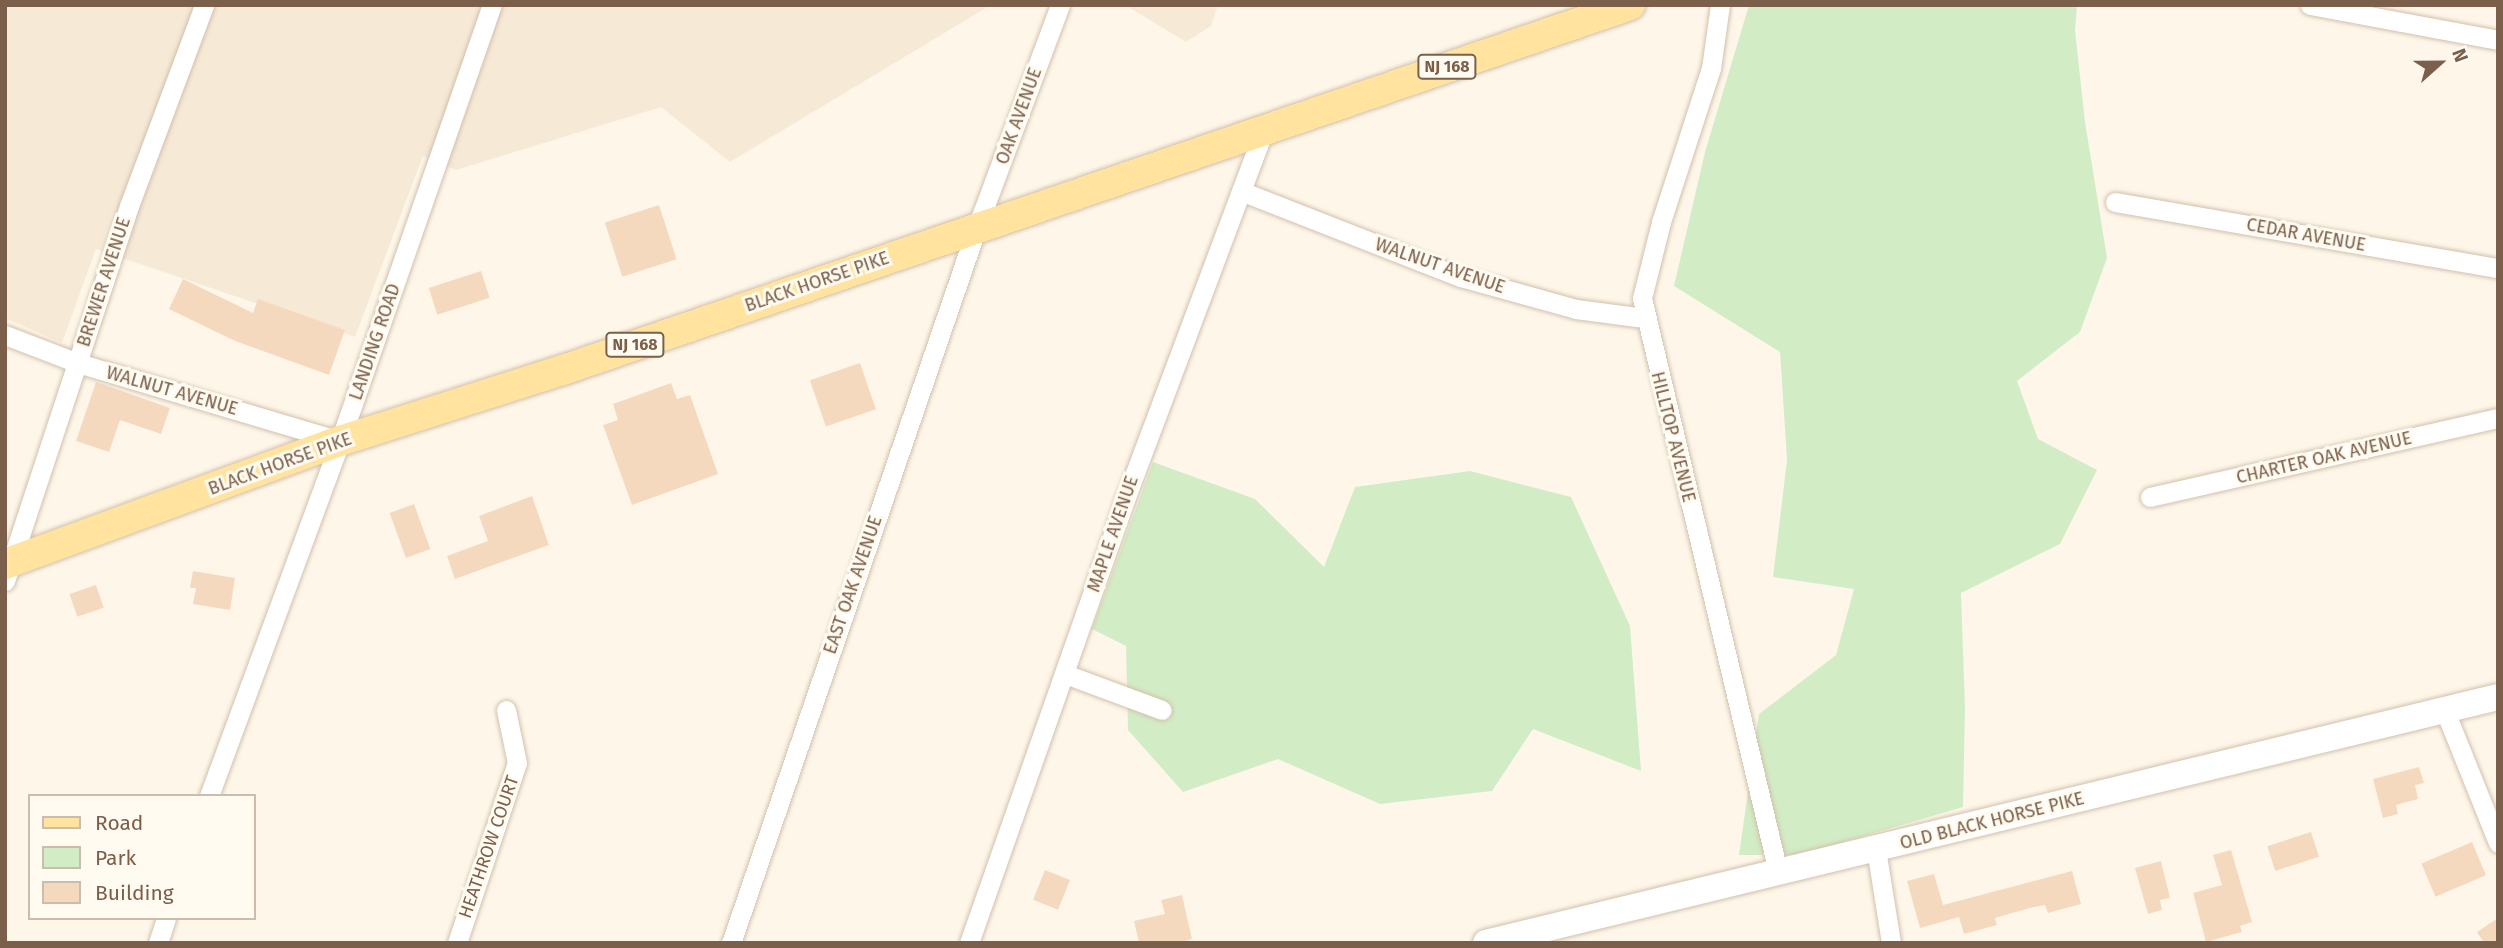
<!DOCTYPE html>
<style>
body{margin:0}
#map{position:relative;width:2503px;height:948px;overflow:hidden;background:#fef7e9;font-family:"Fira Sans",sans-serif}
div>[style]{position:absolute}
.residential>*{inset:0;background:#f6ead7}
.green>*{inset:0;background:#d2edc5}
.building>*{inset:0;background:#f5d9bf;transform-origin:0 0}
.roads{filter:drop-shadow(0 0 2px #d2c0ad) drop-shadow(0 0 2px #d2c0ad)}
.street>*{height:19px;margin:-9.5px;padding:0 9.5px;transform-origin:9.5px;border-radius:9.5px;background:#fff}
.secondary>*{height:26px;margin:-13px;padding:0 13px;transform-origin:13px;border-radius:13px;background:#fff}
.primary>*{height:30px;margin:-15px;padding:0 15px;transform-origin:15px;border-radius:15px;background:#ffe39f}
span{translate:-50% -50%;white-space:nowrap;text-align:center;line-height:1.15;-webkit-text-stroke:6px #fffbf1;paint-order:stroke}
.shield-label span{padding:2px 5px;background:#fffbf1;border:2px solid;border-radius:5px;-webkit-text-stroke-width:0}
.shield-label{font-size:16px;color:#7b5f4a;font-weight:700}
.street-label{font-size:18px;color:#7b5f4a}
.frame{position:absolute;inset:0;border:7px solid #7b5f4a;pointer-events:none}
.legend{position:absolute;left:28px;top:794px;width:228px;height:126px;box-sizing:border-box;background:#fffbf1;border:2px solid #cabdae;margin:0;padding:9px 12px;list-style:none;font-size:21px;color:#7b5f4a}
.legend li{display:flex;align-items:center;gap:14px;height:35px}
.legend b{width:35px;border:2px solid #cabdae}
.north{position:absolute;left:2405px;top:28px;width:70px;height:70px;-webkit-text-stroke:5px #fffbf1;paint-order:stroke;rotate:69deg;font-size:19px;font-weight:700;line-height:28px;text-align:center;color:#7b5f4a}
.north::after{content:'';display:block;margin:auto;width:24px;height:32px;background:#7b5f4a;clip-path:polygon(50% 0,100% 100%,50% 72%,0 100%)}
</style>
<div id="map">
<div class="residential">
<i style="clip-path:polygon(5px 5px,991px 5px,730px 162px,661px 107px,456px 170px,423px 156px,355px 337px,96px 249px,62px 343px,5px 318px)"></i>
<i style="clip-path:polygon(1125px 5px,1218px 5px,1211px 26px,1186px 42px)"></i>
</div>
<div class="green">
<i style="clip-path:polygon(1749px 5px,2077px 5px,2075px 30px,2085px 122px,2107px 258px,2080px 332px,2017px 381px,2038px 439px,2097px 470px,2060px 544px,1961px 593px,1965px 708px,1963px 807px,1799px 855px,1739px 855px,1759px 714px,1836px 655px,1854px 589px,1773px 577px,1787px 460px,1780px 352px,1674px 286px,1705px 152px)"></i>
<i style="clip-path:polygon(1153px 462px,1255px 499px,1324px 567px,1355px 487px,1470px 471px,1571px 497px,1630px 626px,1641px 771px,1533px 729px,1492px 791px,1380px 804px,1278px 759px,1183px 792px,1128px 730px,1126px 646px,1092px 629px)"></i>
</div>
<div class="building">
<i style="left:659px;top:205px;width:57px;height:57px;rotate:72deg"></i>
<i style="left:481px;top:271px;width:28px;height:55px;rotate:72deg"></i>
<i style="clip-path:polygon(183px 279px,253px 313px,258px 299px,345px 330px,329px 375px,235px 341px,169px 309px)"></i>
<i style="left:860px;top:363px;width:49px;height:53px;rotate:71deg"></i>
<i style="clip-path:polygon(96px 382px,170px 408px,161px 434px,120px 420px,109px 452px,76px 441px)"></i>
<i style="clip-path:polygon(671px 383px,677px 399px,690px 395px,718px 474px,632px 505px,603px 425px,618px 420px,613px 404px)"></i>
<i style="clip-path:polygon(532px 496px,549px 545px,455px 579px,447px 556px,488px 541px,479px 516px)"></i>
<i style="left:414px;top:504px;width:48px;height:26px;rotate:70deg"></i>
<i style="clip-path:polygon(193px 571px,235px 578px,230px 610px,193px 604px,196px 588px,190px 588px)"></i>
<i style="left:96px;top:585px;width:24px;height:28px;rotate:71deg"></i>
<i style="clip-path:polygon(2419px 767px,2424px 783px,2415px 785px,2418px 799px,2396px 805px,2398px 814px,2383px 818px,2373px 779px)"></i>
<i style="left:2311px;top:832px;width:26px;height:46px;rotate:72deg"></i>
<i style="left:2472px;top:842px;width:36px;height:55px;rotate:67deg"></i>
<i style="clip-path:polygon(2231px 850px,2252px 922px,2240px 926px,2242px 932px,2206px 942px,2193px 893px,2222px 885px,2213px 855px)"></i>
<i style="clip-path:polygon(2161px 861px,2170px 898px,2160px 900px,2162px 910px,2148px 914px,2135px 868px)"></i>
<i style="left:1045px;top:870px;width:27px;height:32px;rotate:22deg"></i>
<i style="clip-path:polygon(2072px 871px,2081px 904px,2048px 913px,2045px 905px,2030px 908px,1995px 918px,1997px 925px,1964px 934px,1959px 917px,1920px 928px,1907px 881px,1934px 874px,1943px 905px)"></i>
<i style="clip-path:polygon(1182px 895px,1192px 939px,1178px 943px,1139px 943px,1134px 921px,1165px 914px,1161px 900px)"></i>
<i style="clip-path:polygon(2498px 918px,2498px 943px,2484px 943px,2477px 932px)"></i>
</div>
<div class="roads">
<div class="street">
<i style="left:1720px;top:5px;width:64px;rotate:98.1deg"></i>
<i style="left:1711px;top:68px;width:162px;rotate:108deg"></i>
<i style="left:1661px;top:222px;width:78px;rotate:104deg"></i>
<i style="left:1642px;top:298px;width:590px;rotate:76.67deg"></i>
<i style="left:2310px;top:5px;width:191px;rotate:10.5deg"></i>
<i style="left:1241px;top:191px;width:236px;rotate:21.4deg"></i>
<i style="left:1461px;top:277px;width:119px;rotate:15.5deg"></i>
<i style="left:1576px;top:309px;width:69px;rotate:7.5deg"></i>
<i style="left:2115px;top:202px;width:389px;rotate:9.8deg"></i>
<i style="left:5px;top:335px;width:78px;rotate:21deg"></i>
<i style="left:78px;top:363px;width:273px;rotate:16.6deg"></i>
<i style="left:2150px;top:497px;width:357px;rotate:-12.8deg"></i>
<i style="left:5px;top:581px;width:395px;rotate:-71.7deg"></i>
<i style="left:129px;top:206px;width:215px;rotate:-69.5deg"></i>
<i style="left:1065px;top:674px;width:103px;rotate:20.4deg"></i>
<i style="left:2445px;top:711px;width:142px;rotate:68.1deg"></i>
<i style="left:209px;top:796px;width:378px;rotate:-69.7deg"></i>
<i style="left:340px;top:441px;width:462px;rotate:-70.8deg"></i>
<i style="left:1876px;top:849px;width:95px;rotate:80.9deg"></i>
<i style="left:158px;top:943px;width:26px;rotate:-72deg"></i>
<i style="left:457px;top:943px;width:190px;rotate:-71.6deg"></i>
<i style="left:517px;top:763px;width:54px;rotate:-101.7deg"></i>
<i style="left:731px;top:943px;width:757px;rotate:-71.04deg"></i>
<i style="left:977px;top:227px;width:237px;rotate:-69.5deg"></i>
<i style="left:969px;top:943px;width:473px;rotate:-70.6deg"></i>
<i style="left:1126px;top:497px;width:394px;rotate:-69.4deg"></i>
</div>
<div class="secondary">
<i style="left:1486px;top:943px;width:1041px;rotate:-13.66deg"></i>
</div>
<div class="primary">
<i style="left:5px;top:564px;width:357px;rotate:-20.2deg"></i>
<i style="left:340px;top:441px;width:234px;rotate:-17.7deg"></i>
<i style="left:563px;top:370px;width:1128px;rotate:-18.88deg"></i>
</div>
</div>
<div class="shield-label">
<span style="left:1447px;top:67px">NJ 168</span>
<span style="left:635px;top:345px">NJ 168</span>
</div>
<div class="street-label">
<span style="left:1019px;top:116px;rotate:-70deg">OAK AVENUE</span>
<span style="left:2306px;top:235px;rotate:10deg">CEDAR AVENUE</span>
<span style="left:1440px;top:266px;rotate:19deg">WALNUT AVENUE</span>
<span style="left:104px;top:282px;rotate:-72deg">BREWER AVENUE</span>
<span style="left:817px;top:282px;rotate:-19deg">BLACK HORSE PIKE</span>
<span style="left:375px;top:342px;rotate:-71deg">LANDING ROAD</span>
<span style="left:172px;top:391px;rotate:16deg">WALNUT AVENUE</span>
<span style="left:1673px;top:437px;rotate:76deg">HILLTOP AVENUE</span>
<span style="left:2324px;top:458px;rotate:-13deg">CHARTER OAK AVENUE</span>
<span style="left:280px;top:464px;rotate:-20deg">BLACK HORSE PIKE</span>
<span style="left:1113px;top:534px;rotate:-71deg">MAPLE AVENUE</span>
<span style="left:853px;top:585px;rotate:-71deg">EAST OAK AVENUE</span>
<span style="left:1992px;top:821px;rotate:-14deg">OLD BLACK HORSE PIKE</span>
<span style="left:489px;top:847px;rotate:-71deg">HEATHROW COURT</span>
</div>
<div class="frame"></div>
<ul class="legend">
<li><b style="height:9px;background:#ffe39f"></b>Road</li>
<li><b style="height:19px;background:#d2edc5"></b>Park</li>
<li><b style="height:19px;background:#f5d9bf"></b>Building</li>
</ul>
<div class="north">N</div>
</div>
